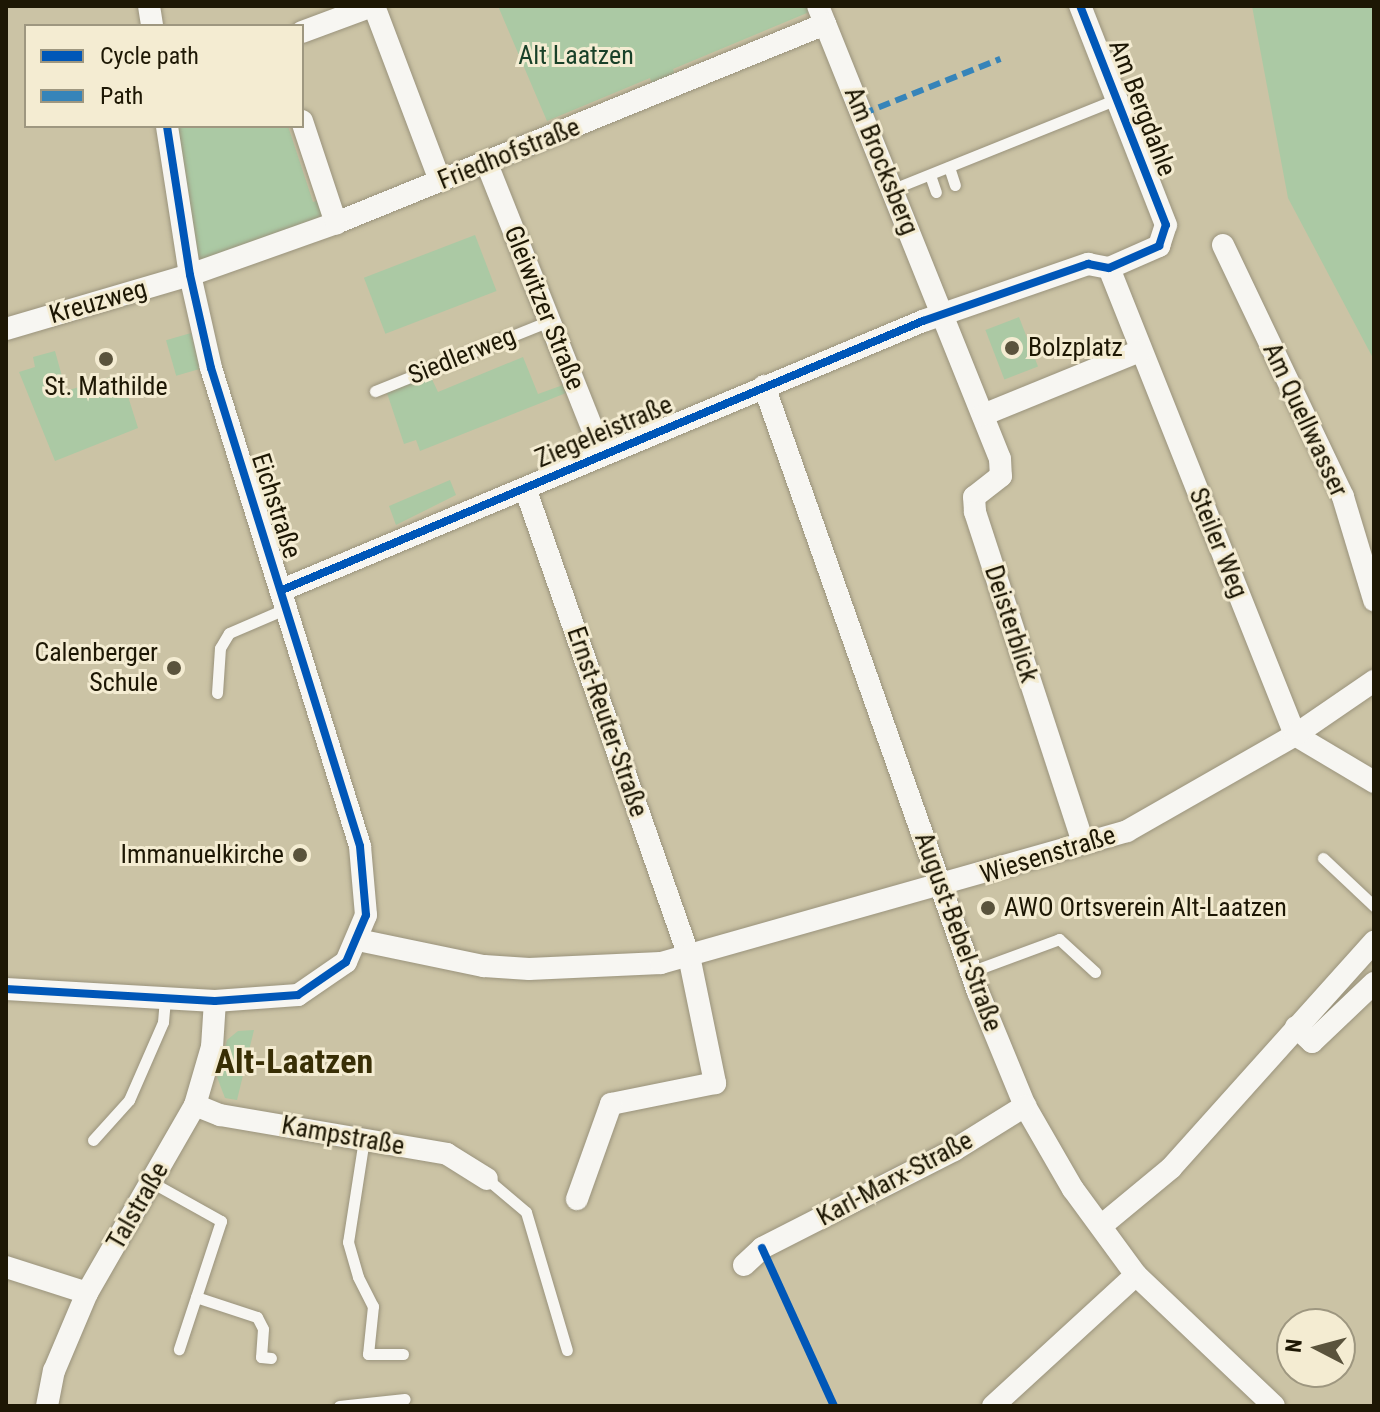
<!DOCTYPE html>
<meta charset="utf-8">
<style>
body{margin:0}
#map{position:relative;width:1380px;height:1412px;overflow:hidden;background:#cbc3a5;font-family:"Roboto Condensed",sans-serif}
div>[style]{position:absolute}
.green>*{inset:0;background:#abc9a4;transform-origin:0 0}
.roads{filter:drop-shadow(0 0 2px #9a937c) drop-shadow(0 0 2px #9a937c)}
.lane>*{height:11px;margin:-5.5px;padding:0 5.5px;transform-origin:5.5px;border-radius:5.5px;background:#f7f6f2}
.street>*{height:22px;margin:-11px;padding:0 11px;transform-origin:11px;border-radius:11px;background:#f7f6f2}
.quiet>*{height:6px;margin-top:-3px;transform-origin:0;background:repeating-linear-gradient(90deg,#3684b9 0 12px,transparent 0 18px)}
.cycleway>*{height:8px;margin:-4px;padding:0 4px;transform-origin:4px;border-radius:4px;background:#0057b8}
.dots>*{width:22px;height:22px;translate:-50% -50%;box-sizing:border-box;border:4px solid #f4ecd2;border-radius:50%}
span{translate:-50% -50%;white-space:nowrap;text-align:center;line-height:1.15;-webkit-text-stroke:6px #f4ecd2;paint-order:stroke}
.park-label{font-size:26px;color:#194129}
.street-label{font-size:26px;color:#1d1704}
.poi-label{font-size:26px;color:#1d1704}
.left{translate:0 -50%;text-align:left}
.right{translate:-100% -50%;text-align:right}
.district-label{font-size:34px;color:#382e05;font-weight:700}
.frame{position:absolute;inset:0;border:8px solid #1d1704;pointer-events:none}
.legend{position:absolute;left:24px;top:24px;width:280px;height:104px;box-sizing:border-box;background:#f4ecd2;border:2px solid #9e9780;margin:0;padding:10px 14px;list-style:none;font-size:24px;color:#1d1704}
.legend li{display:flex;align-items:center;gap:16px;height:40px}
.legend b{width:40px;border:2px solid #9e9780}
.north{position:absolute;left:1276px;top:1308px;width:80px;height:80px;box-sizing:border-box;background:#f4ecd2;border:2px solid #9e9780;border-radius:50%;rotate:276deg;font-size:22px;font-weight:700;line-height:32px;text-align:center;color:#1d1704}
.north::after{content:'';display:block;margin:auto;width:28px;height:36px;background:#5a533c;clip-path:polygon(50% 0,100% 100%,50% 72%,0 100%)}
</style>
<div id="map">
<div class="green">
<i style="clip-path:polygon(498px 6px,818px 6px,819px 8px,673px 69px,678px 85px,656px 94px,650px 78px,547px 121px)"></i>
<i style="clip-path:polygon(1252px 6px,1374px 6px,1374px 360px,1288px 198px)"></i>
<i style="clip-path:polygon(173px 126px,288px 126px,313px 202px,326px 198px,333px 218px,193px 272px)"></i>
<i style="left:475px;top:235px;width:60px;height:119px;rotate:69deg"></i>
<i style="left:1019px;top:317px;width:53px;height:36px;rotate:69deg"></i>
<i style="left:191px;top:333px;width:37px;height:26px;rotate:74deg"></i>
<i style="clip-path:polygon(55px 351px,66px 391px,121px 374px,138px 428px,55px 461px,19px 372px,35px 367px,33px 357px)"></i>
<i style="clip-path:polygon(523px 357px,538px 394px,563px 385px,566px 393px,420px 451px,416px 440px,404px 444px,386px 390px,429px 373px,438px 392px)"></i>
<i style="clip-path:polygon(450px 480px,456px 495px,396px 525px,389px 506px)"></i>
<i style="clip-path:polygon(254px 1030px,237px 1100px,225px 1098px,217px 1077px,227px 1040px,238px 1031px)"></i>
</div>
<div class="roads">
<div class="lane">
<i style="left:949px;top:167px;width:19px;rotate:72deg"></i>
<i style="left:930px;top:175px;width:18px;rotate:71deg"></i>
<i style="left:893px;top:189px;width:241px;rotate:-21.9deg"></i>
<i style="left:375px;top:391px;width:188px;rotate:-21.9deg"></i>
<i style="left:217px;top:693px;width:45px;rotate:-86.2deg"></i>
<i style="left:220px;top:648px;width:17px;rotate:-59deg"></i>
<i style="left:229px;top:633px;width:63px;rotate:-23.3deg"></i>
<i style="left:1323px;top:858px;width:70px;rotate:43.3deg"></i>
<i style="left:970px;top:972px;width:95px;rotate:-20.3deg"></i>
<i style="left:1059px;top:939px;width:49px;rotate:42.5deg"></i>
<i style="left:364px;top:1139px;width:104px;rotate:98.8deg"></i>
<i style="left:348px;top:1242px;width:36px;rotate:74deg"></i>
<i style="left:358px;top:1277px;width:33px;rotate:63deg"></i>
<i style="left:373px;top:1306px;width:48px;rotate:95.9deg"></i>
<i style="left:368px;top:1354px;width:35px"></i>
<i style="left:93px;top:1140px;width:54px;rotate:-48deg"></i>
<i style="left:129px;top:1100px;width:85px;rotate:-66.4deg"></i>
<i style="left:163px;top:1022px;width:23px;rotate:-85deg"></i>
<i style="left:487px;top:1179px;width:51px;rotate:40.2deg"></i>
<i style="left:526px;top:1212px;width:144px;rotate:73.5deg"></i>
<i style="left:153px;top:1183px;width:78px;rotate:29.2deg"></i>
<i style="left:221px;top:1221px;width:135px;rotate:108.2deg"></i>
<i style="left:196px;top:1297px;width:64px;rotate:18.2deg"></i>
<i style="left:257px;top:1317px;width:13px;rotate:63deg"></i>
<i style="left:263px;top:1329px;width:28px;rotate:94deg"></i>
<i style="left:261px;top:1357px;width:10px;rotate:6deg"></i>
<i style="left:339px;top:1406px;width:66px;rotate:-6.1deg"></i>
</div>
<div class="street">
<i style="left:149px;top:6px;width:20px;rotate:81deg"></i>
<i style="left:374px;top:6px;width:187px;rotate:69.3deg"></i>
<i style="left:818px;top:6px;width:488px;rotate:68.1deg"></i>
<i style="left:1000px;top:459px;width:17px;rotate:87deg"></i>
<i style="left:1001px;top:476px;width:34px;rotate:142deg"></i>
<i style="left:974px;top:497px;width:15px;rotate:86deg"></i>
<i style="left:975px;top:512px;width:348px;rotate:71.9deg"></i>
<i style="left:302px;top:32px;width:75px;rotate:-20.4deg"></i>
<i style="left:302px;top:121px;width:108px;rotate:71.6deg"></i>
<i style="left:487px;top:164px;width:311px;rotate:68.3deg"></i>
<i style="left:1223px;top:245px;width:279px;rotate:64.5deg"></i>
<i style="left:1343px;top:497px;width:108px;rotate:73.2deg"></i>
<i style="left:1109px;top:268px;width:503px;rotate:68.28deg"></i>
<i style="left:1295px;top:735px;width:92px;rotate:30.7deg"></i>
<i style="left:6px;top:329px;width:192px;rotate:-16.4deg"></i>
<i style="left:190px;top:275px;width:155px;rotate:-19.6deg"></i>
<i style="left:336px;top:223px;width:528px;rotate:-22.14deg"></i>
<i style="left:764px;top:386px;width:643px;rotate:70.55deg"></i>
<i style="left:978px;top:992px;width:123px;rotate:67.6deg"></i>
<i style="left:1025px;top:1106px;width:96px;rotate:60deg"></i>
<i style="left:1073px;top:1189px;width:107px;rotate:53.8deg"></i>
<i style="left:1136px;top:1275px;width:190px;rotate:43.5deg"></i>
<i style="left:983px;top:415px;width:170px;rotate:-22.2deg"></i>
<i style="left:525px;top:488px;width:496px;rotate:70.7deg"></i>
<i style="left:689px;top:956px;width:130px;rotate:78.4deg"></i>
<i style="left:715px;top:1083px;width:106px;rotate:168.6deg"></i>
<i style="left:611px;top:1104px;width:101px;rotate:109.7deg"></i>
<i style="left:282px;top:590px;width:695px;rotate:-22.77deg"></i>
<i style="left:923px;top:321px;width:175px;rotate:-19.1deg"></i>
<i style="left:1088px;top:264px;width:21px;rotate:11deg"></i>
<i style="left:1109px;top:268px;width:55px;rotate:-23.7deg"></i>
<i style="left:1159px;top:246px;width:22px;rotate:-72deg"></i>
<i style="left:1166px;top:225px;width:235px;rotate:-111.4deg"></i>
<i style="left:358px;top:940px;width:129px;rotate:11.7deg"></i>
<i style="left:484px;top:966px;width:45px;rotate:3.8deg"></i>
<i style="left:529px;top:969px;width:132px;rotate:-2.6deg"></i>
<i style="left:661px;top:963px;width:484px;rotate:-15.8deg"></i>
<i style="left:1127px;top:831px;width:193px;rotate:-29.7deg"></i>
<i style="left:1295px;top:735px;width:96px;rotate:-34.4deg"></i>
<i style="left:6px;top:989px;width:209px;rotate:3.3deg"></i>
<i style="left:215px;top:1001px;width:83px;rotate:-4.1deg"></i>
<i style="left:298px;top:995px;width:58px;rotate:-34.5deg"></i>
<i style="left:346px;top:962px;width:51px;rotate:-66.9deg"></i>
<i style="left:366px;top:915px;width:69px;rotate:-95deg"></i>
<i style="left:360px;top:846px;width:501px;rotate:-107.31deg"></i>
<i style="left:211px;top:368px;width:95px;rotate:-102.7deg"></i>
<i style="left:190px;top:275px;width:151px;rotate:-98.8deg"></i>
<i style="left:1296px;top:1027px;width:22px;rotate:43deg"></i>
<i style="left:1312px;top:1042px;width:86px;rotate:-43.6deg"></i>
<i style="left:195px;top:1105px;width:27px;rotate:22deg"></i>
<i style="left:220px;top:1115px;width:230px;rotate:9.7deg"></i>
<i style="left:447px;top:1154px;width:47px;rotate:32deg"></i>
<i style="left:1101px;top:1226px;width:91px;rotate:-39.6deg"></i>
<i style="left:1171px;top:1168px;width:304px;rotate:-48.1deg"></i>
<i style="left:744px;top:1265px;width:25px;rotate:-43deg"></i>
<i style="left:762px;top:1248px;width:216px;rotate:-27deg"></i>
<i style="left:954px;top:1150px;width:84px;rotate:-31.8deg"></i>
<i style="left:6px;top:1267px;width:85px;rotate:17.8deg"></i>
<i style="left:47px;top:1406px;width:36px;rotate:-79deg"></i>
<i style="left:54px;top:1371px;width:85px;rotate:-67.1deg"></i>
<i style="left:87px;top:1293px;width:217px;rotate:-60.1deg"></i>
<i style="left:195px;top:1105px;width:60px;rotate:-73.7deg"></i>
<i style="left:212px;top:1047px;width:46px;rotate:-86.3deg"></i>
<i style="left:993px;top:1406px;width:194px;rotate:-42.5deg"></i>
</div>
</div>
<div class="quiet">
<i style="left:862px;top:114px;width:149px;rotate:-21.7deg"></i>
</div>
<div class="cycleway">
<i style="left:282px;top:590px;width:695px;rotate:-22.77deg"></i>
<i style="left:923px;top:321px;width:175px;rotate:-19.1deg"></i>
<i style="left:1088px;top:264px;width:21px;rotate:11deg"></i>
<i style="left:1109px;top:268px;width:55px;rotate:-23.7deg"></i>
<i style="left:1159px;top:246px;width:22px;rotate:-72deg"></i>
<i style="left:1166px;top:225px;width:235px;rotate:-111.4deg"></i>
<i style="left:6px;top:989px;width:209px;rotate:3.3deg"></i>
<i style="left:215px;top:1001px;width:83px;rotate:-4.1deg"></i>
<i style="left:298px;top:995px;width:58px;rotate:-34.5deg"></i>
<i style="left:346px;top:962px;width:51px;rotate:-66.9deg"></i>
<i style="left:366px;top:915px;width:69px;rotate:-95deg"></i>
<i style="left:360px;top:846px;width:501px;rotate:-107.31deg"></i>
<i style="left:211px;top:368px;width:95px;rotate:-102.7deg"></i>
<i style="left:190px;top:275px;width:151px;rotate:-98.8deg"></i>
<i style="left:762px;top:1248px;width:174px;rotate:65.5deg"></i>
</div>
<div class="dots">
<i style="left:1012px;top:348px;background:#5a533c"></i>
<i style="left:106px;top:359px;background:#5a533c"></i>
<i style="left:174px;top:668px;background:#5a533c"></i>
<i style="left:300px;top:855px;background:#5a533c"></i>
<i style="left:988px;top:908px;background:#5a533c"></i>
</div>
<div class="park-label">
<span style="left:576px;top:56px">Alt Laatzen</span>
</div>
<div class="street-label">
<span style="left:1142px;top:108px;rotate:69deg">Am Bergdahle</span>
<span style="left:509px;top:154px;rotate:-22deg">Friedhofstraße</span>
<span style="left:881px;top:161px;rotate:68deg">Am Brocksberg</span>
<span style="left:98px;top:302px;rotate:-16deg">Kreuzweg</span>
<span style="left:544px;top:308px;rotate:68deg">Gleiwitzer Straße</span>
<span style="left:462px;top:356px;rotate:-22deg">Siedlerweg</span>
<span style="left:1305px;top:420px;rotate:65deg">Am Quellwasser</span>
<span style="left:604px;top:432px;rotate:-23deg">Ziegeleistraße</span>
<span style="left:276px;top:506px;rotate:72deg">Eichstraße</span>
<span style="left:1218px;top:543px;rotate:68deg">Steiler Weg</span>
<span style="left:1011px;top:624px;rotate:72deg">Deisterblick</span>
<span style="left:607px;top:722px;rotate:71deg">Ernst-Reuter-Straße</span>
<span style="left:1048px;top:855px;rotate:-17deg">Wiesenstraße</span>
<span style="left:958px;top:932px;rotate:70deg">August-Bebel-Straße</span>
<span style="left:343px;top:1136px;rotate:10deg">Kampstraße</span>
<span style="left:895px;top:1179px;rotate:-28deg">Karl-Marx-Straße</span>
<span style="left:138px;top:1206px;rotate:-60deg">Talstraße</span>
</div>
<div class="poi-label">
<span class="left" style="left:1028px;top:348px">Bolzplatz</span>
<span style="left:106px;top:387px">St. Mathilde</span>
<span class="right" style="left:158px;top:668px">Calenberger<br>Schule</span>
<span class="right" style="left:284px;top:855px">Immanuelkirche</span>
<span class="left" style="left:1004px;top:908px">AWO Ortsverein Alt-Laatzen</span>
</div>
<div class="district-label">
<span style="left:294px;top:1062px">Alt-Laatzen</span>
</div>
<div class="frame"></div>
<ul class="legend">
<li><b style="height:10px;background:#0057b8"></b>Cycle path</li>
<li><b style="height:10px;background:#3684b9"></b>Path</li>
</ul>
<div class="north">N</div>
</div>
